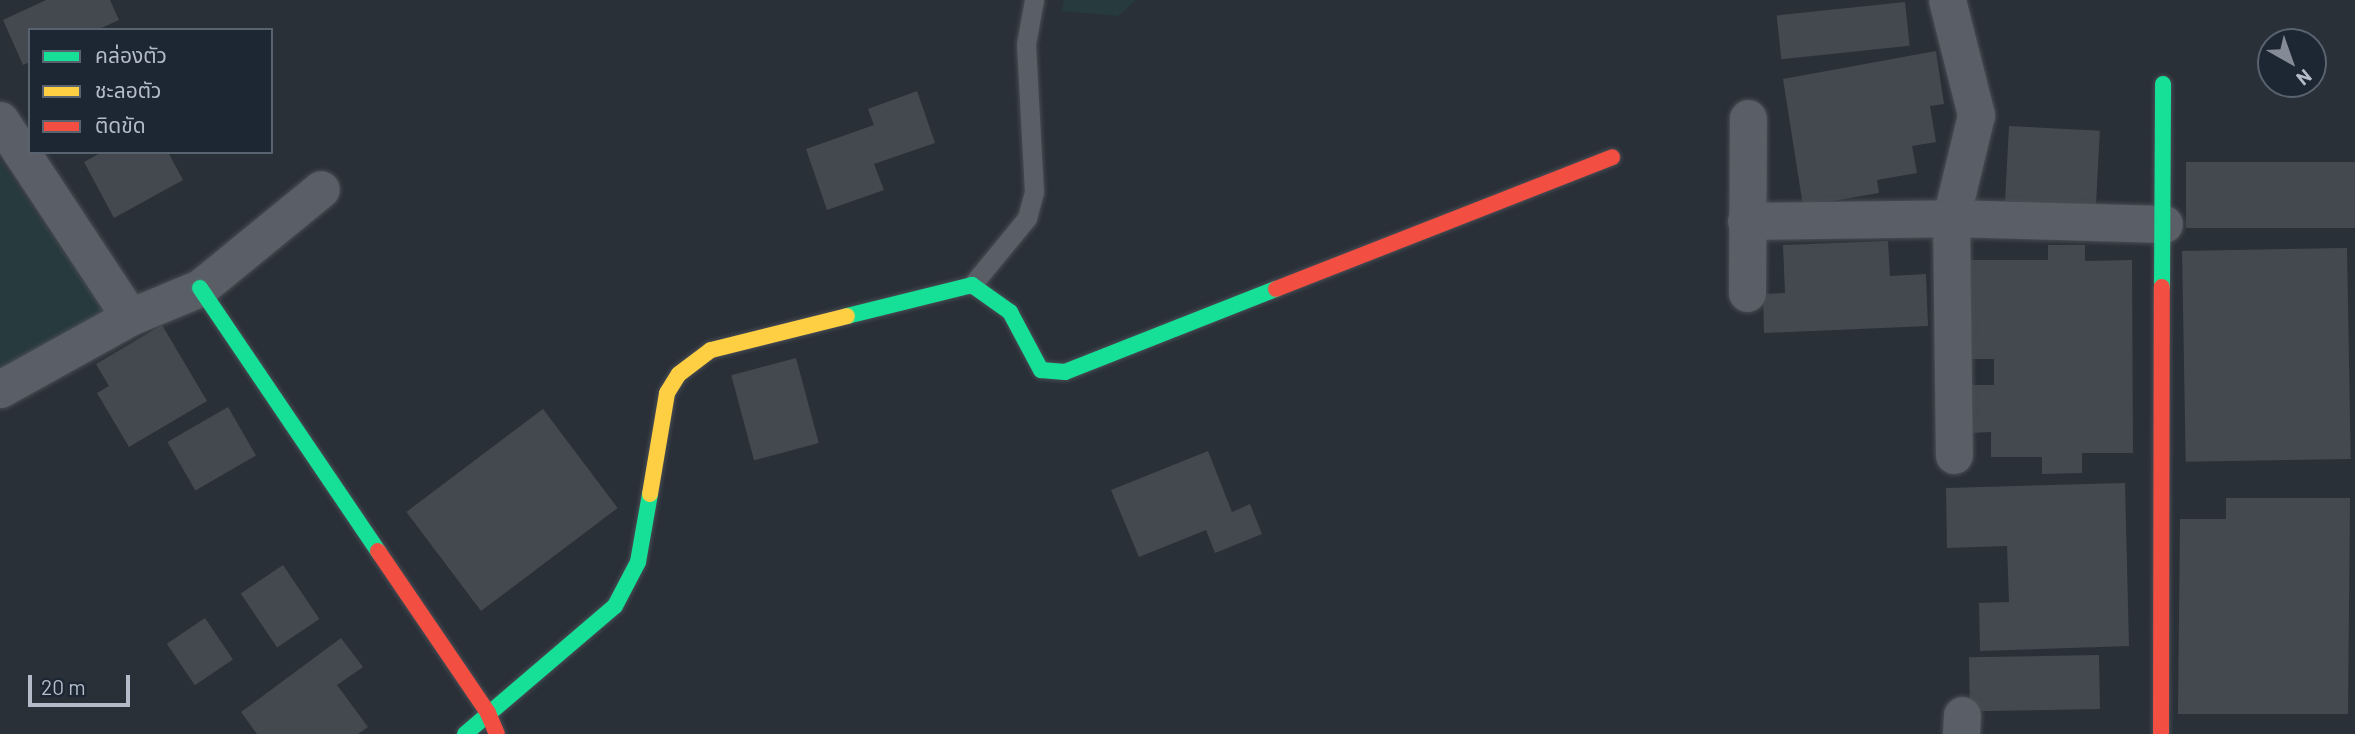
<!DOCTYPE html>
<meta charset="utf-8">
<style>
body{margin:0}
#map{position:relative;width:2355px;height:734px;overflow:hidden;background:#2a3038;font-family:Barlow,"Noto Sans Thai",sans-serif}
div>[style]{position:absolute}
.green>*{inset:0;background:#273a3e}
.building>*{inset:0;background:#444950;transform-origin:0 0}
.roads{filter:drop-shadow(0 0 2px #484c53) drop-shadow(0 0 2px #484c53)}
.lane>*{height:19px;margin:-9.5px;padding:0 9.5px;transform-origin:9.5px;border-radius:9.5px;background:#5a5e66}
.street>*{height:37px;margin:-18.5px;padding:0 18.5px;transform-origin:18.5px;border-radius:18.5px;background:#5a5e66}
.fast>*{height:16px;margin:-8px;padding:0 8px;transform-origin:8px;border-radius:8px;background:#16e098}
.slow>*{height:16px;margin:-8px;padding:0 8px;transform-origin:8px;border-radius:8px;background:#ffcf43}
.jam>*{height:16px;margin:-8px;padding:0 8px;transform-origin:8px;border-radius:8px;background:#f24e42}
span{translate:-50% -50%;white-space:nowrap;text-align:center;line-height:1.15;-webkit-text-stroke:7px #1d2633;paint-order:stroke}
.legend{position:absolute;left:28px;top:28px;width:245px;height:126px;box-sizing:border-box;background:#1d2633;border:2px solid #59626f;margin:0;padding:9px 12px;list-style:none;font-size:21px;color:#b4bcc9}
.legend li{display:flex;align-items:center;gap:14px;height:35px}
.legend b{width:35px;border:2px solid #59626f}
.north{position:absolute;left:2257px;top:28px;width:70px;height:70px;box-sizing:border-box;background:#1d2633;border:2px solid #59626f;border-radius:50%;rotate:140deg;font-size:19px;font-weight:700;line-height:28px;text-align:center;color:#b4bcc9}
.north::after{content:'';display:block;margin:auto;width:24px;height:32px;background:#848b96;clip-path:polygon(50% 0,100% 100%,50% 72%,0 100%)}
.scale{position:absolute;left:28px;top:675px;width:102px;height:32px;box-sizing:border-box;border:4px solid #b4bcc9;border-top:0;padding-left:9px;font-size:21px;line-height:24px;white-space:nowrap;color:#b4bcc9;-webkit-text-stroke:5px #1d2633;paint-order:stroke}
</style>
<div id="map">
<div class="green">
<i style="clip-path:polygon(1064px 0,1136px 0,1118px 16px,1062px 11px)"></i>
<i style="clip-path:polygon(0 160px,105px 313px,0 369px)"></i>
</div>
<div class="building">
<i style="clip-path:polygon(46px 0,110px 0,119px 20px,97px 30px,30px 30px,30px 62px,23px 65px,3px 20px)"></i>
<i style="left:1905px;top:2px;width:44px;height:129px;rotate:84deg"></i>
<i style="clip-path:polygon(1936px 51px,1944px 104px,1930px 106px,1936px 142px,1912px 146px,1917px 173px,1877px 180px,1879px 193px,1803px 206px,1783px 79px)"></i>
<i style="clip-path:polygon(917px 91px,935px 143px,874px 164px,884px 190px,827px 210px,806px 149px,874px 125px,868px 109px)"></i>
<i style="left:2009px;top:126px;width:91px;height:75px;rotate:3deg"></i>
<i style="clip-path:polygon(102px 152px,168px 152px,183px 180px,114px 218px,84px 162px)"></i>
<i style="left:2186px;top:162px;width:169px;height:66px"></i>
<i style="clip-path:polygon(1888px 241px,1890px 276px,1926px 274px,1928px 326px,1764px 333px,1763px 294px,1785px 293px,1783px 245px)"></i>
<i style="clip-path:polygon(2048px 245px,2085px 245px,2085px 261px,2132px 260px,2133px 453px,2082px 453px,2082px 473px,2042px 474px,2042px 457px,1991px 457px,1991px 432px,1970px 433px,1970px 385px,1994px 385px,1994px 359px,1969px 359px,1970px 260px,2048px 260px)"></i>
<i style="left:2347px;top:248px;width:211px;height:165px;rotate:89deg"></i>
<i style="clip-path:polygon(162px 325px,207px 401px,129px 447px,97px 393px,109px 386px,96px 364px)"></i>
<i style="left:796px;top:358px;width:88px;height:67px;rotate:75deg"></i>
<i style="left:228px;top:407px;width:56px;height:70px;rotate:60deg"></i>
<i style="left:543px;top:409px;width:124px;height:171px;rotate:53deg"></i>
<i style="clip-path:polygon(1208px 451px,1232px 512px,1250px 504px,1262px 534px,1215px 553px,1206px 530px,1139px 557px,1111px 490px)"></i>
<i style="clip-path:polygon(2125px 483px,2129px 646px,1980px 651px,1979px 603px,2009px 602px,2007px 546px,1947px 548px,1946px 488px)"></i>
<i style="clip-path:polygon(2226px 498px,2350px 498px,2348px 714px,2178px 714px,2180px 519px,2226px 519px)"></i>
<i style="left:283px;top:565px;width:65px;height:51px;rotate:56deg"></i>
<i style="left:205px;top:618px;width:50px;height:46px;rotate:56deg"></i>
<i style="clip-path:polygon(341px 638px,363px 667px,337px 685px,368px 727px,358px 734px,257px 734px,241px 712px)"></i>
<i style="left:2099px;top:655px;width:54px;height:130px;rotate:89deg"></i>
</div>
<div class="roads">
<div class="lane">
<i style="left:972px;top:285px;width:87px;rotate:-50.6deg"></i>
<i style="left:1027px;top:218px;width:27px;rotate:-75deg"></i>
<i style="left:1034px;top:192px;width:148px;rotate:-93.1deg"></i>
<i style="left:1026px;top:44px;width:45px;rotate:-79.7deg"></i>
</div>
<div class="street">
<i style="left:1947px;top:0;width:119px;rotate:75.8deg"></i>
<i style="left:1976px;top:115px;width:106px;rotate:103.6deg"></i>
<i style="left:1951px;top:218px;width:237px;rotate:89.3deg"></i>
<i style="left:0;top:120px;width:236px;rotate:56.6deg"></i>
<i style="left:1746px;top:221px;width:205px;rotate:-0.8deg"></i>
<i style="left:1951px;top:218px;width:213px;rotate:1.6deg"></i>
<i style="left:1747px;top:293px;width:175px;rotate:-89.7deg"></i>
<i style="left:0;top:389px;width:149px;rotate:-29deg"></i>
<i style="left:130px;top:317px;width:76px;rotate:-22.5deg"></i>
<i style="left:200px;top:288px;width:156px;rotate:-39.3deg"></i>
<i style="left:1961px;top:734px;width:19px;rotate:-87deg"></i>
</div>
<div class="fast">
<i style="left:2162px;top:287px;width:203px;rotate:-89.7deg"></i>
<i style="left:200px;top:288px;width:318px;rotate:55.9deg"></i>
<i style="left:847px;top:316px;width:129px;rotate:-13.9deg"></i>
<i style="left:972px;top:285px;width:47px;rotate:35.4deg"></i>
<i style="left:1010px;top:312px;width:66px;rotate:61.9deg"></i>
<i style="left:1041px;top:370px;width:24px;rotate:5deg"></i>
<i style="left:1065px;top:372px;width:227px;rotate:-21.5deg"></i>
<i style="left:465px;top:734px;width:197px;rotate:-40.5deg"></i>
<i style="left:615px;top:606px;width:50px;rotate:-62.4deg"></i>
<i style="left:638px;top:562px;width:69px;rotate:-80deg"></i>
</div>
<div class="slow">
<i style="left:650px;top:494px;width:102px;rotate:-80.4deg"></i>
<i style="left:667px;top:393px;width:22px;rotate:-58deg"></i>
<i style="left:679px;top:374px;width:40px;rotate:-37deg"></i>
<i style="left:711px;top:350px;width:140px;rotate:-14deg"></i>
</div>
<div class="jam">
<i style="left:1276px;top:289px;width:361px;rotate:-21.4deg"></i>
<i style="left:378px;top:551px;width:196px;rotate:55.8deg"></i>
<i style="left:488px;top:713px;width:23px;rotate:67deg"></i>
<i style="left:2161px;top:734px;width:447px;rotate:-89.9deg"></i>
</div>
</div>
<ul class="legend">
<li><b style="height:9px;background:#16e098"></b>คล่องตัว</li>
<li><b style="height:9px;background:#ffcf43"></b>ชะลอตัว</li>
<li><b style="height:9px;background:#f24e42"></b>ติดขัด</li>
</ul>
<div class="north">N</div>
<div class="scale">20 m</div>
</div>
